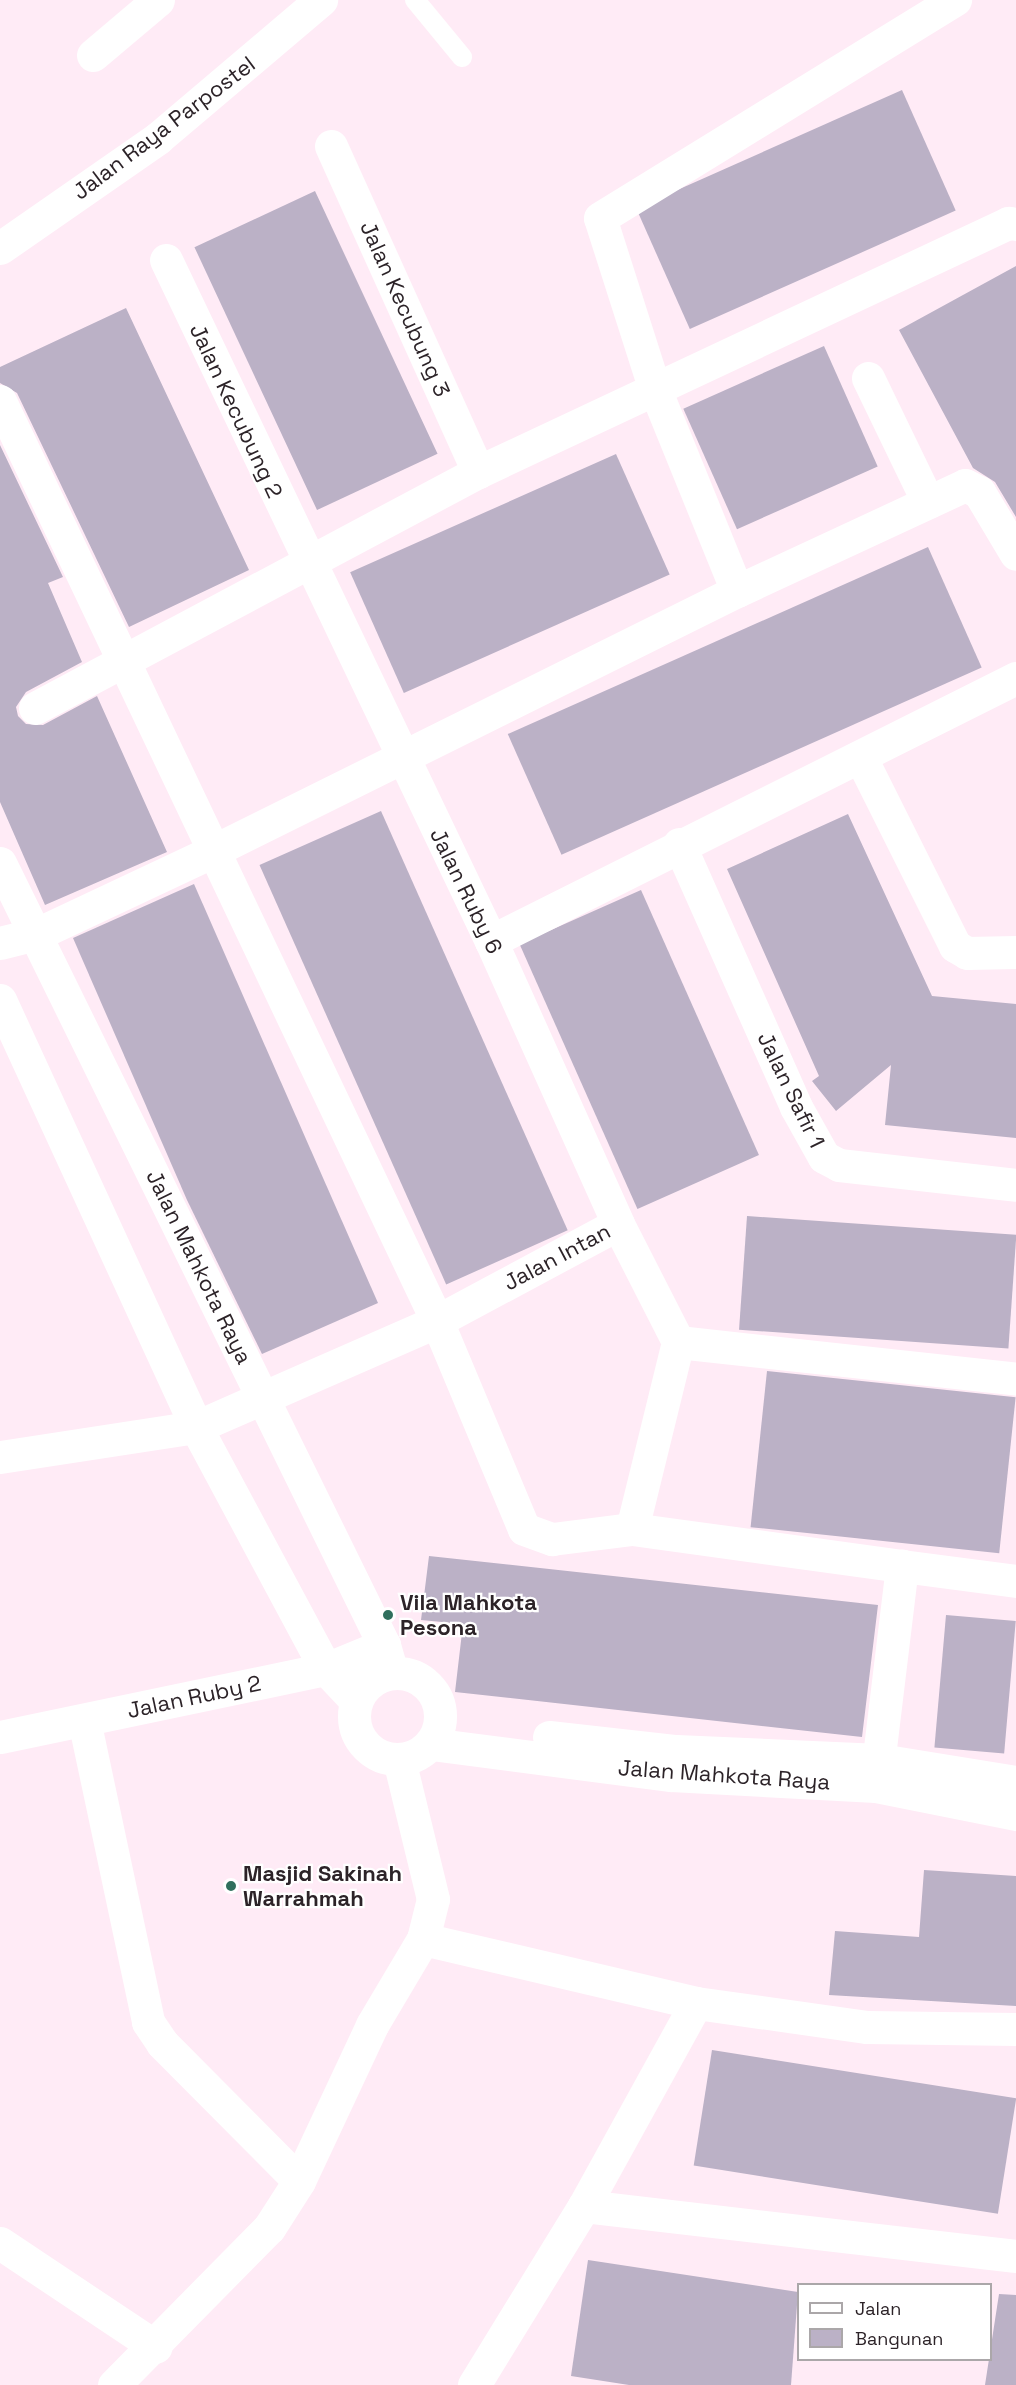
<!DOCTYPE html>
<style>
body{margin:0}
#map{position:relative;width:1016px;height:2385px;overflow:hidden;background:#ffebf6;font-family:"Space Grotesk",sans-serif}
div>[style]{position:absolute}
.building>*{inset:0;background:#bbb1c6;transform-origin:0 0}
.service>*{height:20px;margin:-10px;padding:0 10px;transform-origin:10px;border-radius:10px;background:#fff}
.minor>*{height:33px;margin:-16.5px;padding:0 16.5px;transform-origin:16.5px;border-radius:16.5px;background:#fff}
.minor>.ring{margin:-16.5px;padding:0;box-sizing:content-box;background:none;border:33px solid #fff;border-radius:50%}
.secondary>*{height:33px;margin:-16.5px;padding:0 16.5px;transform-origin:16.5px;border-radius:16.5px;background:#fff}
.dots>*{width:16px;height:16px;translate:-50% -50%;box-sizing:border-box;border:3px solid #fff;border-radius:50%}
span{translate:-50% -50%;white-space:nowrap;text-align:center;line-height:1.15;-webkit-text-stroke:4.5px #fff;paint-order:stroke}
.street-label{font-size:22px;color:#2c2328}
.poi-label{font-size:22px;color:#2c2328;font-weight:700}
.left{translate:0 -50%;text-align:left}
.legend{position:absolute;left:797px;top:2283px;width:195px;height:78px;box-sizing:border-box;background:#fff;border:2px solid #aba7a9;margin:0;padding:8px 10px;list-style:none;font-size:18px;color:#2c2328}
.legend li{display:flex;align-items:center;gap:12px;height:30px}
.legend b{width:30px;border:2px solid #aba7a9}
</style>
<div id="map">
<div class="building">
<i style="left:902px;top:90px;width:132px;height:291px;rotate:66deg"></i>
<i style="left:315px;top:191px;width:290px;height:133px;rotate:65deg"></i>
<i style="clip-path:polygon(1016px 266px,1016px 517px,995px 482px,973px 468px,899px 330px)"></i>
<i style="clip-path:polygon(126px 308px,249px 570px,129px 627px,17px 393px,0 383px,0 367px)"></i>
<i style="left:824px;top:346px;width:132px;height:154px;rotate:66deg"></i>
<i style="clip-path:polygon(0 445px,63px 577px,48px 583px,82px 662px,26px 692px,16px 707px,18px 716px,26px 724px,43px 725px,97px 696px,167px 852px,45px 905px,0 802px)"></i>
<i style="left:616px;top:454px;width:132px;height:291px;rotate:66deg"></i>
<i style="left:928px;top:547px;width:132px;height:460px;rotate:66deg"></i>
<i style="left:381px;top:811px;width:459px;height:133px;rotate:66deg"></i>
<i style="clip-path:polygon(848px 814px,932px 996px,1016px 1004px,1016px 1138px,885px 1125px,891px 1065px,836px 1111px,812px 1081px,819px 1076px,727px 869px)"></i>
<i style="clip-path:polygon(194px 884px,378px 1303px,262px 1354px,187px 1200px,73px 938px)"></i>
<i style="left:641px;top:890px;width:290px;height:133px;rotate:66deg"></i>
<i style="left:747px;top:1216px;width:270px;height:114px;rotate:4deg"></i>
<i style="left:767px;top:1371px;width:250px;height:157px;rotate:6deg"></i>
<i style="clip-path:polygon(429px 1556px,878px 1605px,862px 1737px,455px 1692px,463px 1624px,421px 1620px)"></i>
<i style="left:946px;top:1615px;width:70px;height:133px;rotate:5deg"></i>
<i style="clip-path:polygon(924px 1870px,1016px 1876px,1016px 2006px,829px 1995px,835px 1931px,919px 1937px)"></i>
<i style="left:712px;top:2050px;width:308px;height:117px;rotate:9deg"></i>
<i style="clip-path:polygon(588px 2260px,798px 2292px,791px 2385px,629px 2385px,571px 2376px)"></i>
<i style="clip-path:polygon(999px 2294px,1016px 2295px,1016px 2385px,985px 2385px)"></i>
</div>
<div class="service">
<i style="left:415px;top:0;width:74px;rotate:50.5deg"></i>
</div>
<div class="minor">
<i style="left:93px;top:55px;width:85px;rotate:-40.2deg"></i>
<i style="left:331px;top:146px;width:358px;rotate:65.7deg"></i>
<i style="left:166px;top:260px;width:755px;rotate:64.49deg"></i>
<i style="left:491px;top:941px;width:310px;rotate:65.8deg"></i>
<i style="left:868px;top:378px;width:138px;rotate:64.2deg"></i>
<i style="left:0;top:401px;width:1019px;rotate:64.59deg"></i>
<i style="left:437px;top:1321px;width:225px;rotate:67.3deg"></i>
<i style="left:524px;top:1529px;width:30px;rotate:20deg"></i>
<i style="left:552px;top:1539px;width:81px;rotate:-7.1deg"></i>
<i style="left:632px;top:1529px;width:273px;rotate:7.8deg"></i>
<i style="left:737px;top:591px;width:220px;rotate:-112.1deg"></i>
<i style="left:654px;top:387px;width:177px;rotate:-107.7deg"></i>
<i style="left:600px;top:218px;width:417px;rotate:-31.6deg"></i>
<i style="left:35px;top:708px;width:502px;rotate:-28.05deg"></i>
<i style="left:478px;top:472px;width:586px;rotate:-25.16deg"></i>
<i style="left:1008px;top:223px;width:8px;rotate:7deg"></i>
<i style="left:861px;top:758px;width:210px;rotate:63.4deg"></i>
<i style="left:955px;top:946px;width:14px;rotate:30deg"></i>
<i style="left:967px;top:953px;width:49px;rotate:-1.2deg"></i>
<i style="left:679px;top:844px;width:288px;rotate:66deg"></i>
<i style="left:796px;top:1107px;width:57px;rotate:60.8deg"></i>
<i style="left:824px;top:1157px;width:17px;rotate:28deg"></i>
<i style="left:839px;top:1165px;width:178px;rotate:6.4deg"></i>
<i style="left:0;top:863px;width:871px;rotate:63.85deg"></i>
<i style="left:384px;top:1645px;width:29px;rotate:74deg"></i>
<i style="left:491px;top:941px;width:587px;rotate:-26.61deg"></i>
<i style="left:0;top:943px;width:38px;rotate:-14deg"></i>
<i style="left:37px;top:934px;width:192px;rotate:-25.2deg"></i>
<i style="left:211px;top:852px;width:587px;rotate:-26.39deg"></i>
<i style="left:737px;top:591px;width:251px;rotate:-24.9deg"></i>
<i style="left:965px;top:485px;width:16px;rotate:27deg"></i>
<i style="left:979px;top:492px;width:72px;rotate:59.2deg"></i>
<i style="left:0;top:1000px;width:470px;rotate:65.3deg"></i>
<i style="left:196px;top:1427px;width:275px;rotate:61.8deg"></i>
<i style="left:326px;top:1669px;width:44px;rotate:46.8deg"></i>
<i style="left:678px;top:1342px;width:340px;rotate:6.2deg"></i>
<i style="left:0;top:1457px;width:198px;rotate:-8.7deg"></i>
<i style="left:196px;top:1427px;width:263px;rotate:-23.7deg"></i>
<i style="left:437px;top:1321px;width:205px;rotate:-28.2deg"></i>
<i style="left:618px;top:1224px;width:132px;rotate:63deg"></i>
<i style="left:632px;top:1529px;width:193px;rotate:-76.2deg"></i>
<i class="ring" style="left:354px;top:1673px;width:53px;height:53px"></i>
<i style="left:84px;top:1720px;width:309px;rotate:78deg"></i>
<i style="left:148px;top:2022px;width:25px;rotate:56deg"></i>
<i style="left:162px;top:2043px;width:194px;rotate:45.2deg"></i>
<i style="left:0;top:1737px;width:333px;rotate:-11.8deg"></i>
<i style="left:326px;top:1669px;width:63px;rotate:-22.5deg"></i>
<i style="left:549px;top:1737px;width:128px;rotate:6.3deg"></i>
<i style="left:676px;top:1751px;width:204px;rotate:2.5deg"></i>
<i style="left:880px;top:1760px;width:138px;rotate:9.2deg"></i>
<i style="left:431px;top:1744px;width:242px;rotate:7.4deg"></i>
<i style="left:671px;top:1775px;width:205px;rotate:3.1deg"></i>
<i style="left:876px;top:1786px;width:143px;rotate:11.3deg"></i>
<i style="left:876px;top:1781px;width:217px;rotate:-83.1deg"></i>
<i style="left:902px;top:1566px;width:115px;rotate:7.5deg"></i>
<i style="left:423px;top:1939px;width:280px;rotate:13.2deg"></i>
<i style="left:696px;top:2003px;width:232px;rotate:118.9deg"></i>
<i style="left:584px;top:2206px;width:210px;rotate:121.6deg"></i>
<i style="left:696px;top:2003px;width:173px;rotate:8deg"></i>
<i style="left:867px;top:2027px;width:149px;rotate:0.8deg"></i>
<i style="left:584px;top:2206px;width:435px;rotate:6.6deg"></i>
<i style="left:0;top:2243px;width:187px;rotate:33.7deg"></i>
<i style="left:114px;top:2385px;width:221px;rotate:-45.4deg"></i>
<i style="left:269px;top:2228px;width:56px;rotate:-57.4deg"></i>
<i style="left:299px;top:2181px;width:172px;rotate:-64.9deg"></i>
<i style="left:372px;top:2025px;width:100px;rotate:-59.3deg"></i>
<i style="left:423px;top:1939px;width:41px;rotate:-76deg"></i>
<i style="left:433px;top:1899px;width:144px;rotate:-103.7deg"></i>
</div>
<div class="secondary">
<i style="left:0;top:248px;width:193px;rotate:-34.8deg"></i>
<i style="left:158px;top:138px;width:214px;rotate:-40.3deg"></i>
</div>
<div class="dots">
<i style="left:388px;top:1615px;background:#306f5d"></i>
<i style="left:231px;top:1886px;background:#306f5d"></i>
</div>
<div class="street-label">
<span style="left:164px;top:128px;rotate:-37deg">Jalan Raya Parpostel</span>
<span style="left:405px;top:309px;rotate:66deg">Jalan Kecubung 3</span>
<span style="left:236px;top:411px;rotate:65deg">Jalan Kecubung 2</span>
<span style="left:466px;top:891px;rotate:64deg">Jalan Ruby 6</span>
<span style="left:791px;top:1090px;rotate:64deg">Jalan Safir 1</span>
<span style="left:557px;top:1257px;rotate:-28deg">Jalan Intan</span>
<span style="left:199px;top:1267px;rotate:64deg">Jalan Mahkota Raya</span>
<span style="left:194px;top:1697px;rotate:-12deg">Jalan Ruby 2</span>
<span style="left:724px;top:1775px;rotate:4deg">Jalan Mahkota Raya</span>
</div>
<div class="poi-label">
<span class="left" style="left:400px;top:1615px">Vila Mahkota<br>Pesona</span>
<span class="left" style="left:243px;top:1886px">Masjid Sakinah<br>Warrahmah</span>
</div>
<ul class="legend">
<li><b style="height:8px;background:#fff"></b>Jalan</li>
<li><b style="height:16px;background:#bbb1c6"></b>Bangunan</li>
</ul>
</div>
